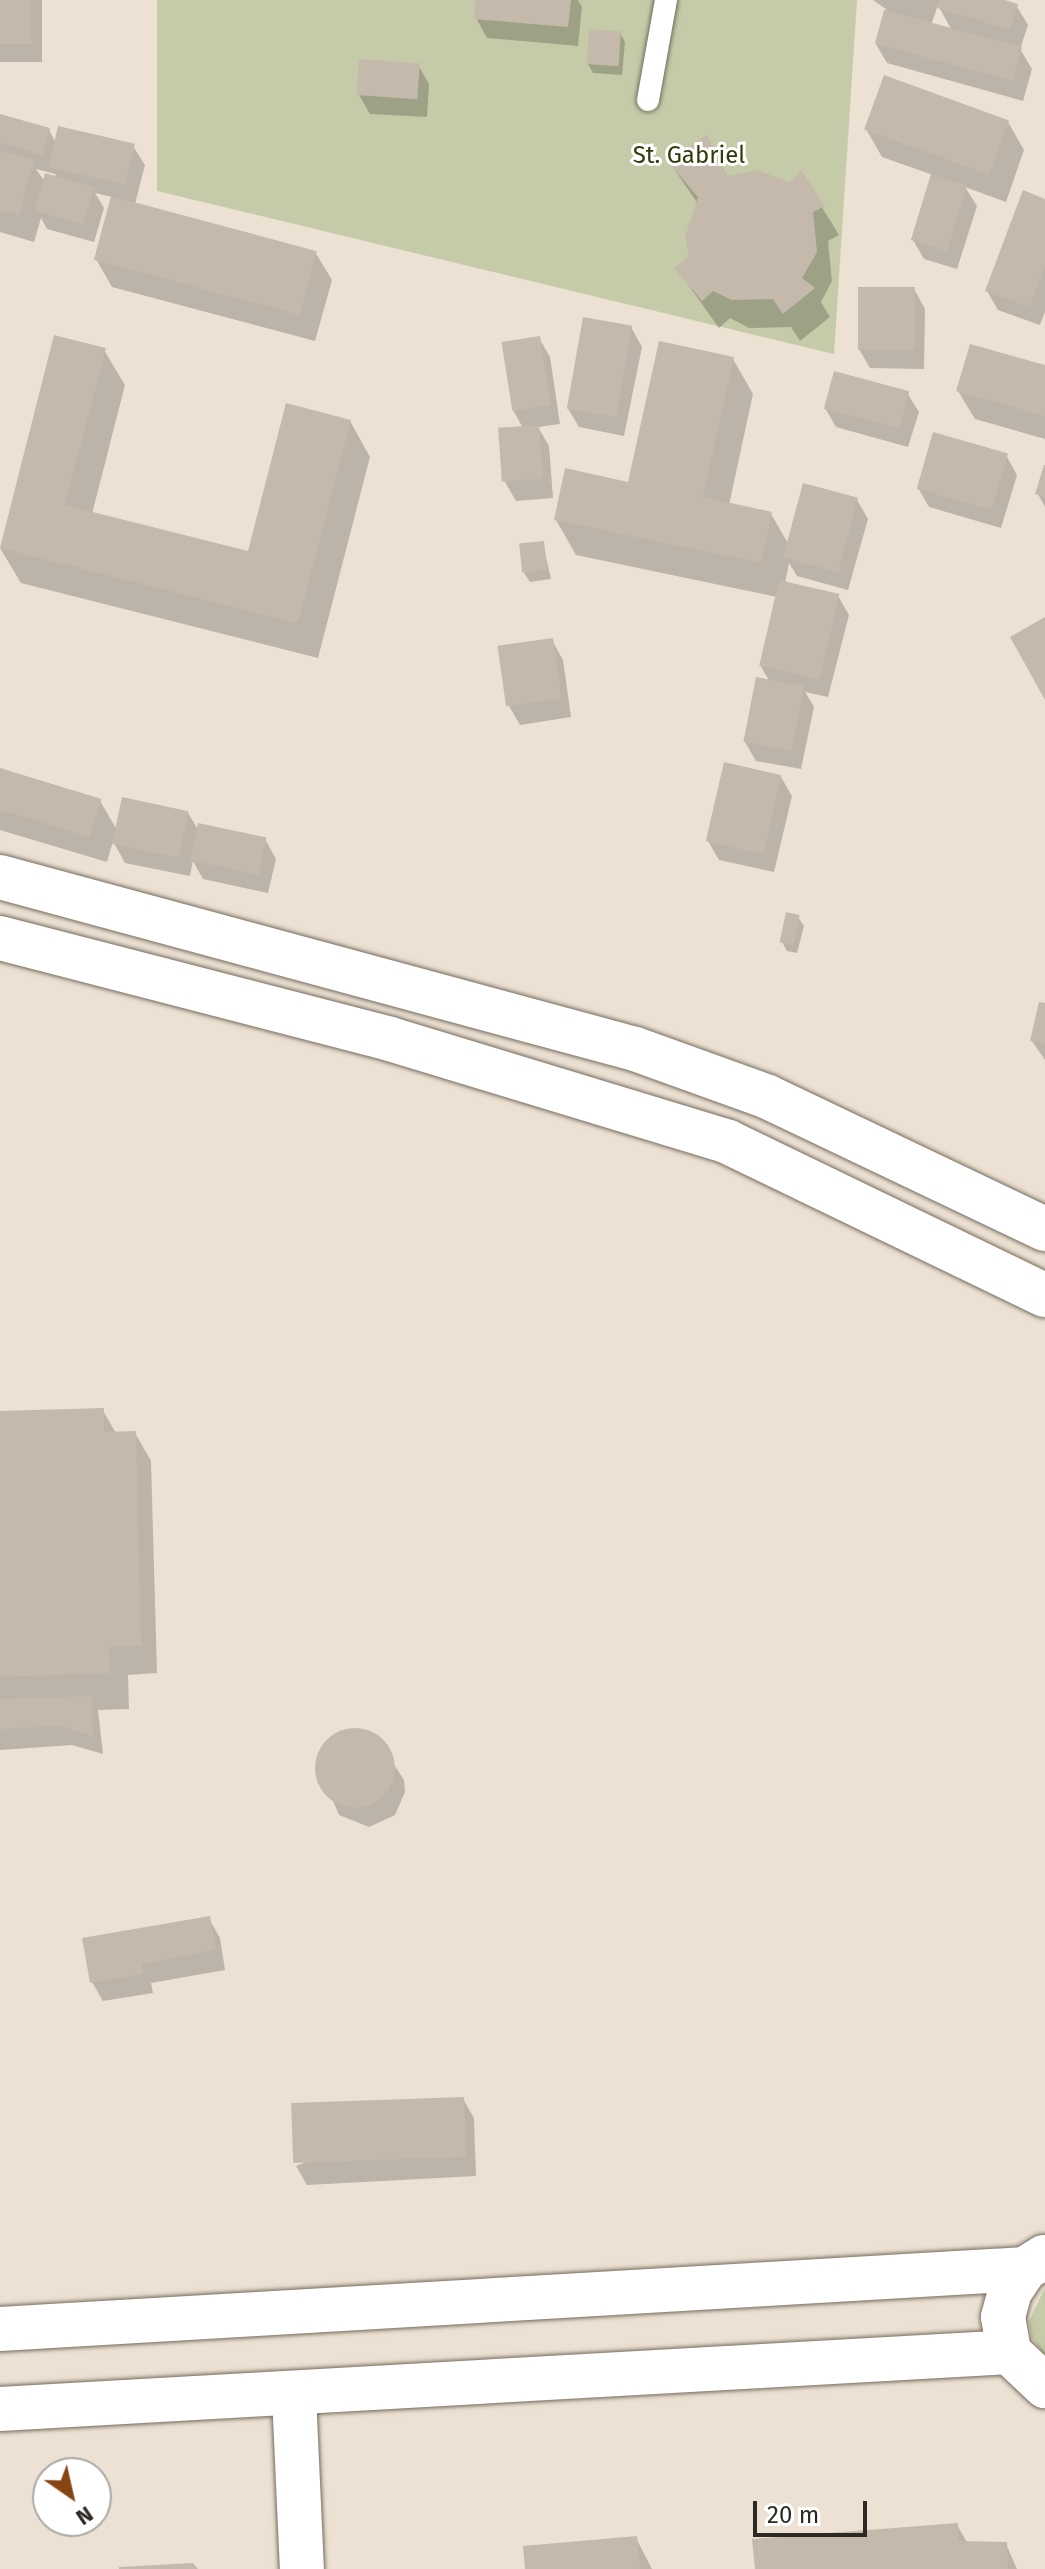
<!DOCTYPE html>
<style>
body{margin:0}
#map{position:relative;width:1045px;height:2569px;overflow:hidden;background:#ece1d2;font-family:"Fira Sans",sans-serif}
div>[style]{position:absolute}
.green>*{inset:0;background:#c5cba8}
.shadow>*{inset:0;background:#0003;transform-origin:0 0}
.building>*{inset:0;background:#c4b9aa;transform-origin:0 0}
.round{border-radius:50%}
.roads{filter:drop-shadow(0 0 2px #766c5f) drop-shadow(0 0 2px #766c5f)}
.lane>*{height:22px;margin:-11px;padding:0 11px;transform-origin:11px;border-radius:11px;background:#fff}
.street>*{height:44px;margin:-22px;padding:0 22px;transform-origin:22px;border-radius:22px;background:#fff}
.secondary>*{height:44px;margin:-22px;padding:0 22px;transform-origin:22px;border-radius:22px;background:#fff}
span{translate:-50% -50%;white-space:nowrap;text-align:center;line-height:1.15;-webkit-text-stroke:6px #fff;paint-order:stroke}
.park-label{font-size:24px;color:#353909}
.north{position:absolute;left:32px;top:2457px;width:80px;height:80px;box-sizing:border-box;background:#fff;border:2px solid #aba9a7;border-radius:50%;rotate:146deg;font-size:22px;font-weight:700;line-height:32px;text-align:center;color:#2d2923}
.north::after{content:'';display:block;margin:auto;width:28px;height:36px;background:#874513;clip-path:polygon(50% 0,100% 100%,50% 72%,0 100%)}
.scale{position:absolute;left:753px;top:2501px;width:114px;height:36px;box-sizing:border-box;border:4px solid #2d2923;border-top:0;padding-left:10px;font-size:24px;line-height:28px;white-space:nowrap;color:#2d2923;-webkit-text-stroke:6px #fff;paint-order:stroke}
</style>
<div id="map">
<div class="green">
<i style="clip-path:polygon(157px 0,857px 0,834px 354px,157px 191px)"></i>
<i style="clip-path:polygon(1045px 2288px,1045px 2356px,1031px 2336px,1029px 2321px)"></i>
</div>
<div class="shadow">
<i style="left:0;top:0;width:42px;height:62px"></i>
<i style="clip-path:polygon(477px 0,578px 0,582px 7px,578px 46px,487px 38px,476px 18px)"></i>
<i style="clip-path:polygon(evenodd,873px 0,998px 0,1016px 5px,1028px 25px,1020px 49px,1032px 69px,1023px 101px,887px 63px,876px 44px,886px 9px,873px 0,938px 5px,952px 31px,931px 25px,938px 5px)"></i>
<i style="clip-path:polygon(620px 33px,625px 42px,622px 75px,593px 73px,588px 64px)"></i>
<i style="clip-path:polygon(418px 65px,429px 84px,427px 117px,370px 114px,359px 95px)"></i>
<i style="clip-path:polygon(evenodd,0 116px,49px 130px,56px 143px,133px 146px,145px 165px,135px 204px,315px 252px,332px 280px,315px 341px,112px 287px,96px 259px,112px 197px,95px 193px,104px 208px,94px 242px,47px 229px,41px 218px,34px 242px,0 232px,0 116px,36px 169px,55px 174px,57px 179px,45px 182px,36px 169px)"></i>
<i style="clip-path:polygon(1008px 122px,1024px 150px,1006px 202px,965px 187px,977px 206px,957px 269px,924px 259px,913px 240px,933px 175px,882px 157px,866px 129px)"></i>
<i style="clip-path:polygon(707px 138px,728px 178px,789px 184px,801px 173px,839px 235px,828px 241px,832px 281px,821px 302px,830px 317px,800px 341px,791px 327px,749px 328px,730px 318px,719px 328px,677px 269px,691px 258px,698px 204px,670px 163px)"></i>
<i style="clip-path:polygon(1045px 201px,1045px 312px,1040px 325px,998px 310px,987px 291px)"></i>
<i style="clip-path:polygon(914px 289px,925px 309px,924px 369px,870px 368px,859px 349px)"></i>
<i style="clip-path:polygon(631px 327px,642px 347px,624px 436px,579px 427px,567px 407px)"></i>
<i style="clip-path:polygon(539px 338px,550px 357px,560px 424px,538px 427px,549px 446px,553px 498px,516px 501px,505px 482px,523px 428px,513px 410px)"></i>
<i style="clip-path:polygon(104px 350px,125px 385px,92px 514px,250px 554px,350px 421px,370px 457px,318px 658px,21px 583px,0 548px)"></i>
<i style="clip-path:polygon(733px 359px,753px 394px,729px 505px,771px 514px,789px 545px,857px 500px,868px 519px,848px 590px,797px 576px,789px 563px,785px 583px,838px 596px,849px 615px,828px 697px,805px 692px,814px 707px,801px 769px,756px 761px,745px 742px,770px 682px,760px 665px,777px 597px,576px 555px,556px 520px,630px 485px)"></i>
<i style="clip-path:polygon(1045px 367px,1045px 439px,975px 419px,958px 391px)"></i>
<i style="clip-path:polygon(907px 393px,919px 412px,908px 447px,836px 427px,825px 408px)"></i>
<i style="clip-path:polygon(1006px 455px,1017px 475px,1001px 528px,929px 507px,918px 488px)"></i>
<i style="clip-path:polygon(1045px 470px,1045px 507px,1038px 494px)"></i>
<i style="clip-path:polygon(543px 544px,551px 579px,530px 582px,524px 573px)"></i>
<i style="clip-path:polygon(552px 640px,563px 660px,571px 717px,520px 725px,509px 706px)"></i>
<i style="clip-path:polygon(0 770px,100px 801px,117px 830px,188px 813px,199px 831px,265px 839px,276px 859px,268px 893px,203px 879px,193px 861px,190px 876px,125px 863px,113px 841px,107px 862px,0 830px)"></i>
<i style="clip-path:polygon(781px 777px,792px 796px,774px 872px,719px 860px,708px 841px)"></i>
<i style="clip-path:polygon(798px 917px,804px 926px,797px 953px,787px 951px,782px 942px)"></i>
<i style="clip-path:polygon(1045px 1005px,1045px 1060px,1032px 1041px)"></i>
<i style="clip-path:polygon(103px 1411px,116px 1433px,135px 1433px,151px 1461px,157px 1673px,128px 1675px,129px 1709px,98px 1710px,103px 1754px,72px 1745px,0 1750px,0 1413px)"></i>
<i style="clip-path:polygon(347px 1732px,376px 1737px,404px 1780px,405px 1792px,395px 1815px,369px 1827px,339px 1815px,318px 1765px,333px 1737px)"></i>
<i style="clip-path:polygon(209px 1919px,220px 1938px,225px 1970px,151px 1983px,153px 1993px,103px 2001px,92px 1982px)"></i>
<i style="clip-path:polygon(463px 2099px,474px 2118px,476px 2176px,307px 2185px,296px 2166px)"></i>
<i style="clip-path:polygon(957px 2525px,968px 2544px,1006px 2544px,1017px 2569px,757px 2569px)"></i>
<i style="clip-path:polygon(636px 2538px,652px 2569px,527px 2569px)"></i>
</div>
<div class="building">
<i style="left:0;top:0;width:31px;height:44px"></i>
<i style="clip-path:polygon(475px 0,571px 0,568px 27px,474px 19px)"></i>
<i style="clip-path:polygon(940px 0,1005px 0,1018px 4px,1010px 30px,937px 8px)"></i>
<i style="left:884px;top:10px;width:143px;height:35px;rotate:15deg"></i>
<i style="left:589px;top:29px;width:32px;height:35px;rotate:4deg"></i>
<i style="left:359px;top:59px;width:61px;height:36px;rotate:4deg"></i>
<i style="left:884px;top:75px;width:133px;height:58px;rotate:20deg"></i>
<i style="clip-path:polygon(0 114px,50px 128px,43px 155px,0 143px)"></i>
<i style="left:58px;top:126px;width:79px;height:42px;rotate:13deg"></i>
<i style="clip-path:polygon(707px 135px,727px 176px,757px 170px,789px 182px,801px 170px,825px 206px,813px 212px,817px 252px,802px 278px,815px 288px,783px 314px,773px 299px,732px 300px,713px 291px,702px 301px,674px 268px,689px 257px,685px 237px,698px 197px,668px 162px)"></i>
<i style="clip-path:polygon(0 151px,34px 160px,19px 215px,0 210px)"></i>
<i style="left:45px;top:173px;width:51px;height:39px;rotate:16deg"></i>
<i style="left:931px;top:174px;width:38px;height:69px;rotate:17deg"></i>
<i style="clip-path:polygon(1023px 190px,1045px 199px,1045px 265px,1029px 307px,985px 291px)"></i>
<i style="left:111px;top:196px;width:213px;height:66px;rotate:15deg"></i>
<i style="left:858px;top:287px;width:57px;height:63px"></i>
<i style="left:583px;top:317px;width:50px;height:93px;rotate:10deg"></i>
<i style="clip-path:polygon(54px 335px,106px 348px,65px 505px,248px 551px,286px 403px,351px 420px,298px 623px,0 548px)"></i>
<i style="left:540px;top:336px;width:70px;height:39px;rotate:81deg"></i>
<i style="clip-path:polygon(659px 341px,734px 357px,703px 497px,772px 512px,761px 563px,554px 520px,565px 468px,628px 482px)"></i>
<i style="clip-path:polygon(970px 344px,1045px 365px,1045px 416px,956px 391px)"></i>
<i style="left:834px;top:371px;width:78px;height:39px;rotate:15deg"></i>
<i style="left:539px;top:425px;width:54px;height:41px;rotate:86deg"></i>
<i style="left:933px;top:432px;width:78px;height:59px;rotate:16deg"></i>
<i style="clip-path:polygon(1044px 465px,1045px 465px,1045px 497px,1035px 494px)"></i>
<i style="left:803px;top:483px;width:57px;height:77px;rotate:15deg"></i>
<i style="left:544px;top:541px;width:29px;height:25px;rotate:84deg"></i>
<i style="left:779px;top:580px;width:62px;height:88px;rotate:13deg"></i>
<i style="clip-path:polygon(1045px 617px,1045px 700px,1010px 637px)"></i>
<i style="left:553px;top:638px;width:61px;height:56px;rotate:82deg"></i>
<i style="left:756px;top:677px;width:49px;height:66px;rotate:11deg"></i>
<i style="left:724px;top:762px;width:59px;height:81px;rotate:13deg"></i>
<i style="left:0;top:768px;width:106px;height:40px;rotate:17deg"></i>
<i style="left:122px;top:797px;width:68px;height:48px;rotate:12deg"></i>
<i style="left:198px;top:823px;width:70px;height:38px;rotate:12deg"></i>
<i style="left:786px;top:912px;width:14px;height:31px;rotate:12deg"></i>
<i style="clip-path:polygon(1039px 1002px,1045px 1003px,1045px 1044px,1030px 1041px)"></i>
<i style="clip-path:polygon(104px 1408px,104px 1432px,136px 1431px,141px 1646px,109px 1647px,110px 1673px,0 1677px,0 1411px)"></i>
<i style="clip-path:polygon(92px 1696px,93px 1736px,60px 1726px,0 1729px,0 1699px)"></i>
<i class="round" style="left:315px;top:1728px;width:80px;height:80px"></i>
<i style="clip-path:polygon(210px 1916px,216px 1950px,142px 1964px,143px 1974px,90px 1983px,82px 1938px)"></i>
<i style="left:464px;top:2097px;width:60px;height:173px;rotate:88deg"></i>
<i style="clip-path:polygon(958px 2523px,958px 2541px,1007px 2542px,1008px 2569px,755px 2569px,752px 2539px)"></i>
<i style="clip-path:polygon(637px 2536px,640px 2569px,525px 2569px,523px 2546px)"></i>
<i style="clip-path:polygon(193px 2563px,198px 2569px,119px 2569px,119px 2567px)"></i>
</div>
<div class="roads">
<div class="lane">
<i style="left:648px;top:100px;width:102px;rotate:-79.8deg"></i>
</div>
<div class="street">
<i style="left:294px;top:2395px;width:174px;rotate:87.4deg"></i>
</div>
<div class="secondary">
<i style="left:0;top:877px;width:658px;rotate:15.16deg"></i>
<i style="left:635px;top:1049px;width:141px;rotate:19.8deg"></i>
<i style="left:768px;top:1097px;width:307px;rotate:25.5deg"></i>
<i style="left:0;top:938px;width:403px;rotate:14.5deg"></i>
<i style="left:390px;top:1039px;width:353px;rotate:16.9deg"></i>
<i style="left:728px;top:1142px;width:352px;rotate:25.8deg"></i>
<i style="left:1044px;top:2257px;width:22px;rotate:148deg"></i>
<i style="left:1025px;top:2269px;width:27px;rotate:124deg"></i>
<i style="left:1010px;top:2291px;width:27px;rotate:105deg"></i>
<i style="left:1003px;top:2317px;width:36px;rotate:80deg"></i>
<i style="left:1009px;top:2352px;width:50px;rotate:43.4deg"></i>
<i style="left:0;top:2329px;width:1027px;rotate:-3.35deg"></i>
<i style="left:0;top:2409px;width:1011px;rotate:-3.23deg"></i>
</div>
</div>
<div class="park-label">
<span style="left:689px;top:156px">St. Gabriel</span>
</div>
<div class="north">N</div>
<div class="scale">20 m</div>
</div>
